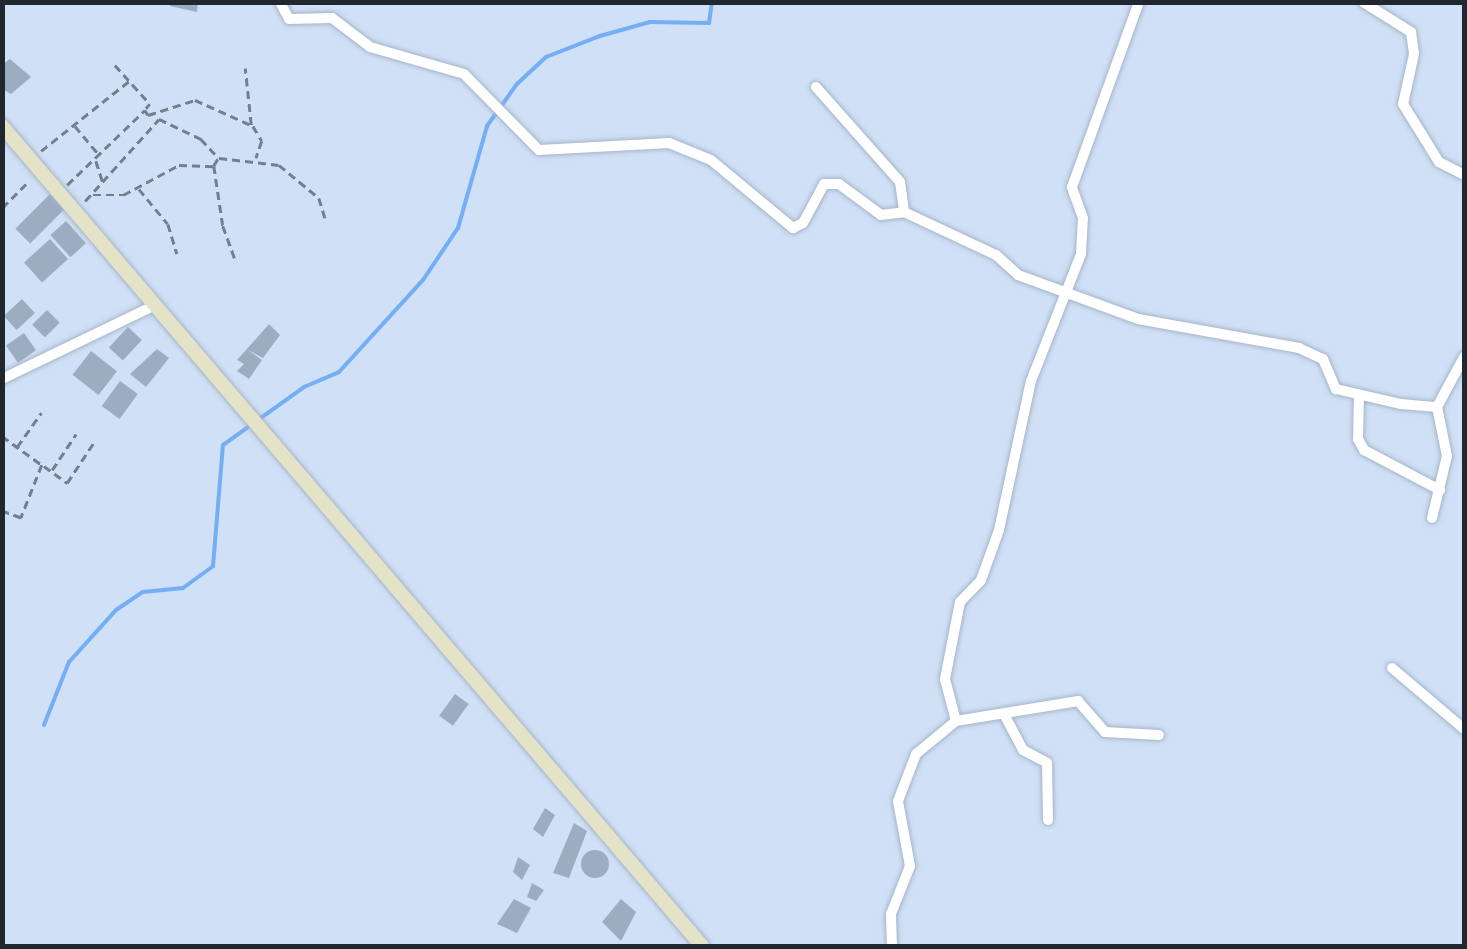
<!DOCTYPE html>
<style>
body{margin:0}
#map{position:relative;width:1467px;height:949px;overflow:hidden;background:#d0e0f6;font-family:Literata,serif}
div>[style]{position:absolute}
.stream>*{height:4px;margin:-2px;padding:0 2px;transform-origin:2px;border-radius:2px;background:#74aef5}
.building>*{inset:0;background:#9dadc1;transform-origin:0 0}
.round{border-radius:50%}
.path>*{height:2.5px;margin-top:-1.25px;transform-origin:0;background:repeating-linear-gradient(90deg,#747f8e 0 8px,transparent 0 13px)}
.roads{filter:drop-shadow(0 0 2px #a5b5c9) drop-shadow(0 0 2px #a5b5c9)}
.street>*{height:10px;margin:-5px;padding:0 5px;transform-origin:5px;border-radius:5px;background:#fff}
.secondary>*{height:14px;margin:-7px;padding:0 7px;transform-origin:7px;border-radius:7px;background:#e4e3c8}
span{translate:-50% -50%;white-space:nowrap;text-align:center;line-height:1.15;-webkit-text-stroke:9px #d0e0f6;paint-order:stroke}
.frame{position:absolute;inset:0;border:5px solid #21272f;pointer-events:none}
</style>
<div id="map">
<div class="stream">
<i style="left:44px;top:725px;width:68px;rotate:-68.4deg"></i>
<i style="left:69px;top:662px;width:70px;rotate:-47.9deg"></i>
<i style="left:116px;top:610px;width:32px;rotate:-34deg"></i>
<i style="left:143px;top:592px;width:40px;rotate:-5.7deg"></i>
<i style="left:183px;top:588px;width:37px;rotate:-36deg"></i>
<i style="left:213px;top:566px;width:121px;rotate:-85.3deg"></i>
<i style="left:223px;top:445px;width:100px;rotate:-35.6deg"></i>
<i style="left:304px;top:387px;width:38px;rotate:-23deg"></i>
<i style="left:339px;top:372px;width:125px;rotate:-47.6deg"></i>
<i style="left:423px;top:280px;width:63px;rotate:-56.1deg"></i>
<i style="left:458px;top:228px;width:106px;rotate:-74.1deg"></i>
<i style="left:487px;top:126px;width:52px;rotate:-54.5deg"></i>
<i style="left:517px;top:84px;width:40px;rotate:-43deg"></i>
<i style="left:546px;top:57px;width:58px;rotate:-21.3deg"></i>
<i style="left:600px;top:36px;width:52px;rotate:-15.6deg"></i>
<i style="left:650px;top:22px;width:59px;rotate:1deg"></i>
<i style="left:709px;top:23px;width:21px;rotate:-82deg"></i>
</div>
<div class="building">
<i style="clip-path:polygon(171px 2px,198px 2px,197px 12px,170px 6px)"></i>
<i style="clip-path:polygon(10px 59px,31px 77px,11px 94px,2px 89px,2px 65px)"></i>
<i style="left:50px;top:194px;width:21px;height:49px;rotate:45deg"></i>
<i style="left:66px;top:221px;width:30px;height:21px;rotate:48deg"></i>
<i style="left:50px;top:239px;width:27px;height:35px;rotate:48deg"></i>
<i style="left:22px;top:299px;width:19px;height:25px;rotate:47deg"></i>
<i style="left:47px;top:310px;width:18px;height:21px;rotate:45deg"></i>
<i style="clip-path:polygon(269px 324px,280px 335px,263px 358px,248px 350px,262px 360px,249px 379px,237px 371px,244px 364px,237px 360px)"></i>
<i style="left:128px;top:327px;width:19px;height:28px;rotate:43deg"></i>
<i style="left:24px;top:333px;width:21px;height:22px;rotate:55deg"></i>
<i style="clip-path:polygon(157px 349px,169px 358px,146px 387px,130px 374px)"></i>
<i style="left:91px;top:351px;width:33px;height:30px;rotate:38deg"></i>
<i style="left:120px;top:381px;width:22px;height:31px;rotate:36deg"></i>
<i style="left:455px;top:694px;width:17px;height:27px;rotate:36deg"></i>
<i style="clip-path:polygon(545px 808px,555px 815px,543px 837px,533px 829px)"></i>
<i style="clip-path:polygon(574px 823px,587px 831px,569px 878px,553px 873px)"></i>
<i class="round" style="left:581px;top:850px;width:28px;height:28px"></i>
<i style="clip-path:polygon(518px 857px,530px 865px,522px 880px,513px 872px)"></i>
<i style="clip-path:polygon(532px 883px,544px 890px,536px 901px,527px 897px)"></i>
<i style="clip-path:polygon(514px 899px,531px 908px,517px 933px,497px 924px)"></i>
<i style="clip-path:polygon(621px 899px,636px 912px,621px 941px,602px 922px)"></i>
</div>
<div class="path">
<i style="left:115px;top:65px;width:52px;rotate:48.1deg"></i>
<i style="left:150px;top:104px;width:6px;rotate:129deg"></i>
<i style="left:75px;top:126px;width:35px;rotate:50deg"></i>
<i style="left:253px;top:126px;width:17px;rotate:59deg"></i>
<i style="left:262px;top:141px;width:18px;rotate:109deg"></i>
<i style="left:41px;top:151px;width:112px;rotate:-38.5deg"></i>
<i style="left:218px;top:159px;width:8px;rotate:120deg"></i>
<i style="left:214px;top:166px;width:61px;rotate:81.5deg"></i>
<i style="left:223px;top:226px;width:38px;rotate:70deg"></i>
<i style="left:96px;top:161px;width:22px;rotate:72deg"></i>
<i style="left:67px;top:185px;width:108px;rotate:-43.9deg"></i>
<i style="left:145px;top:110px;width:6px;rotate:59deg"></i>
<i style="left:148px;top:115px;width:49px;rotate:-17.7deg"></i>
<i style="left:195px;top:100px;width:61px;rotate:24.1deg"></i>
<i style="left:251px;top:125px;width:57px;rotate:-96deg"></i>
<i style="left:139px;top:189px;width:45px;rotate:50.4deg"></i>
<i style="left:168px;top:224px;width:31px;rotate:73deg"></i>
<i style="left:93px;top:195px;width:30px"></i>
<i style="left:123px;top:195px;width:64px;rotate:-28.2deg"></i>
<i style="left:179px;top:165px;width:35px;rotate:2deg"></i>
<i style="left:85px;top:201px;width:110px;rotate:-47.9deg"></i>
<i style="left:159px;top:119px;width:47px;rotate:25.5deg"></i>
<i style="left:201px;top:139px;width:26px;rotate:47deg"></i>
<i style="left:219px;top:158px;width:60px;rotate:6.7deg"></i>
<i style="left:279px;top:165px;width:52px;rotate:39.5deg"></i>
<i style="left:319px;top:198px;width:21px;rotate:73deg"></i>
<i style="left:2px;top:208px;width:38px;rotate:-45deg"></i>
<i style="left:2px;top:436px;width:49px;rotate:35.9deg"></i>
<i style="left:42px;top:465px;width:57px;rotate:111.6deg"></i>
<i style="left:21px;top:518px;width:20px;rotate:-160deg"></i>
<i style="left:17px;top:447px;width:42px;rotate:-54.8deg"></i>
<i style="left:44px;top:466px;width:29px;rotate:36deg"></i>
<i style="left:67px;top:483px;width:49px;rotate:-56.6deg"></i>
<i style="left:52px;top:470px;width:43px;rotate:-56.3deg"></i>
</div>
<div class="roads">
<div class="street">
<i style="left:280px;top:2px;width:19px;rotate:62deg"></i>
<i style="left:289px;top:19px;width:43px;rotate:-1.3deg"></i>
<i style="left:332px;top:18px;width:48px;rotate:37.3deg"></i>
<i style="left:370px;top:47px;width:98px;rotate:16deg"></i>
<i style="left:464px;top:74px;width:107px;rotate:45.4deg"></i>
<i style="left:539px;top:150px;width:130px;rotate:-3.1deg"></i>
<i style="left:669px;top:143px;width:45px;rotate:22deg"></i>
<i style="left:711px;top:160px;width:107px;rotate:39.7deg"></i>
<i style="left:793px;top:228px;width:11px;rotate:-27deg"></i>
<i style="left:803px;top:223px;width:44px;rotate:-61.7deg"></i>
<i style="left:824px;top:184px;width:15px"></i>
<i style="left:839px;top:184px;width:52px;rotate:36.4deg"></i>
<i style="left:881px;top:215px;width:23px;rotate:-7deg"></i>
<i style="left:904px;top:212px;width:102px;rotate:25.1deg"></i>
<i style="left:996px;top:255px;width:30px;rotate:42deg"></i>
<i style="left:1018px;top:275px;width:128px;rotate:20.1deg"></i>
<i style="left:1138px;top:319px;width:164px;rotate:10.2deg"></i>
<i style="left:1299px;top:348px;width:26px;rotate:25deg"></i>
<i style="left:1323px;top:359px;width:33px;rotate:67deg"></i>
<i style="left:1336px;top:389px;width:67px;rotate:13deg"></i>
<i style="left:1401px;top:404px;width:36px;rotate:5deg"></i>
<i style="left:1437px;top:407px;width:57px;rotate:-61.6deg"></i>
<i style="left:1363px;top:2px;width:57px;rotate:32deg"></i>
<i style="left:1411px;top:32px;width:22px;rotate:82deg"></i>
<i style="left:1414px;top:54px;width:51px;rotate:102.4deg"></i>
<i style="left:1403px;top:104px;width:68px;rotate:58.2deg"></i>
<i style="left:1439px;top:162px;width:28px;rotate:27deg"></i>
<i style="left:816px;top:87px;width:127px;rotate:48.5deg"></i>
<i style="left:900px;top:182px;width:30px;rotate:82deg"></i>
<i style="left:2px;top:379px;width:168px;rotate:-25.8deg"></i>
<i style="left:1359px;top:395px;width:44px;rotate:91.3deg"></i>
<i style="left:1358px;top:439px;width:13px;rotate:61deg"></i>
<i style="left:1364px;top:450px;width:86px;rotate:27.8deg"></i>
<i style="left:1432px;top:518px;width:64px;rotate:-76.4deg"></i>
<i style="left:1447px;top:456px;width:50px;rotate:-101.5deg"></i>
<i style="left:1392px;top:668px;width:94px;rotate:40.3deg"></i>
<i style="left:1004px;top:714px;width:41px;rotate:62.2deg"></i>
<i style="left:1023px;top:750px;width:27px;rotate:28deg"></i>
<i style="left:1047px;top:763px;width:57px;rotate:89deg"></i>
<i style="left:956px;top:721px;width:124px;rotate:-9.3deg"></i>
<i style="left:1078px;top:701px;width:41px;rotate:48.9deg"></i>
<i style="left:1105px;top:732px;width:54px;rotate:3.2deg"></i>
<i style="left:892px;top:946px;width:32px;rotate:-92deg"></i>
<i style="left:891px;top:914px;width:52px;rotate:-68.4deg"></i>
<i style="left:910px;top:866px;width:66px;rotate:-100.5deg"></i>
<i style="left:898px;top:801px;width:50px;rotate:-69deg"></i>
<i style="left:916px;top:754px;width:52px;rotate:-39.5deg"></i>
<i style="left:956px;top:721px;width:43px;rotate:-104.7deg"></i>
<i style="left:945px;top:679px;width:78px;rotate:-79deg"></i>
<i style="left:960px;top:602px;width:30px;rotate:-46deg"></i>
<i style="left:981px;top:580px;width:53px;rotate:-70.2deg"></i>
<i style="left:999px;top:530px;width:152px;rotate:-77.9deg"></i>
<i style="left:1031px;top:381px;width:136px;rotate:-68.5deg"></i>
<i style="left:1081px;top:254px;width:36px;rotate:-87deg"></i>
<i style="left:1083px;top:218px;width:33px;rotate:-110deg"></i>
<i style="left:1072px;top:187px;width:197px;rotate:-70.1deg"></i>
</div>
<div class="secondary">
<i style="left:2px;top:126px;width:1078px;rotate:49.51deg"></i>
</div>
</div>
<div class="frame"></div>
</div>
